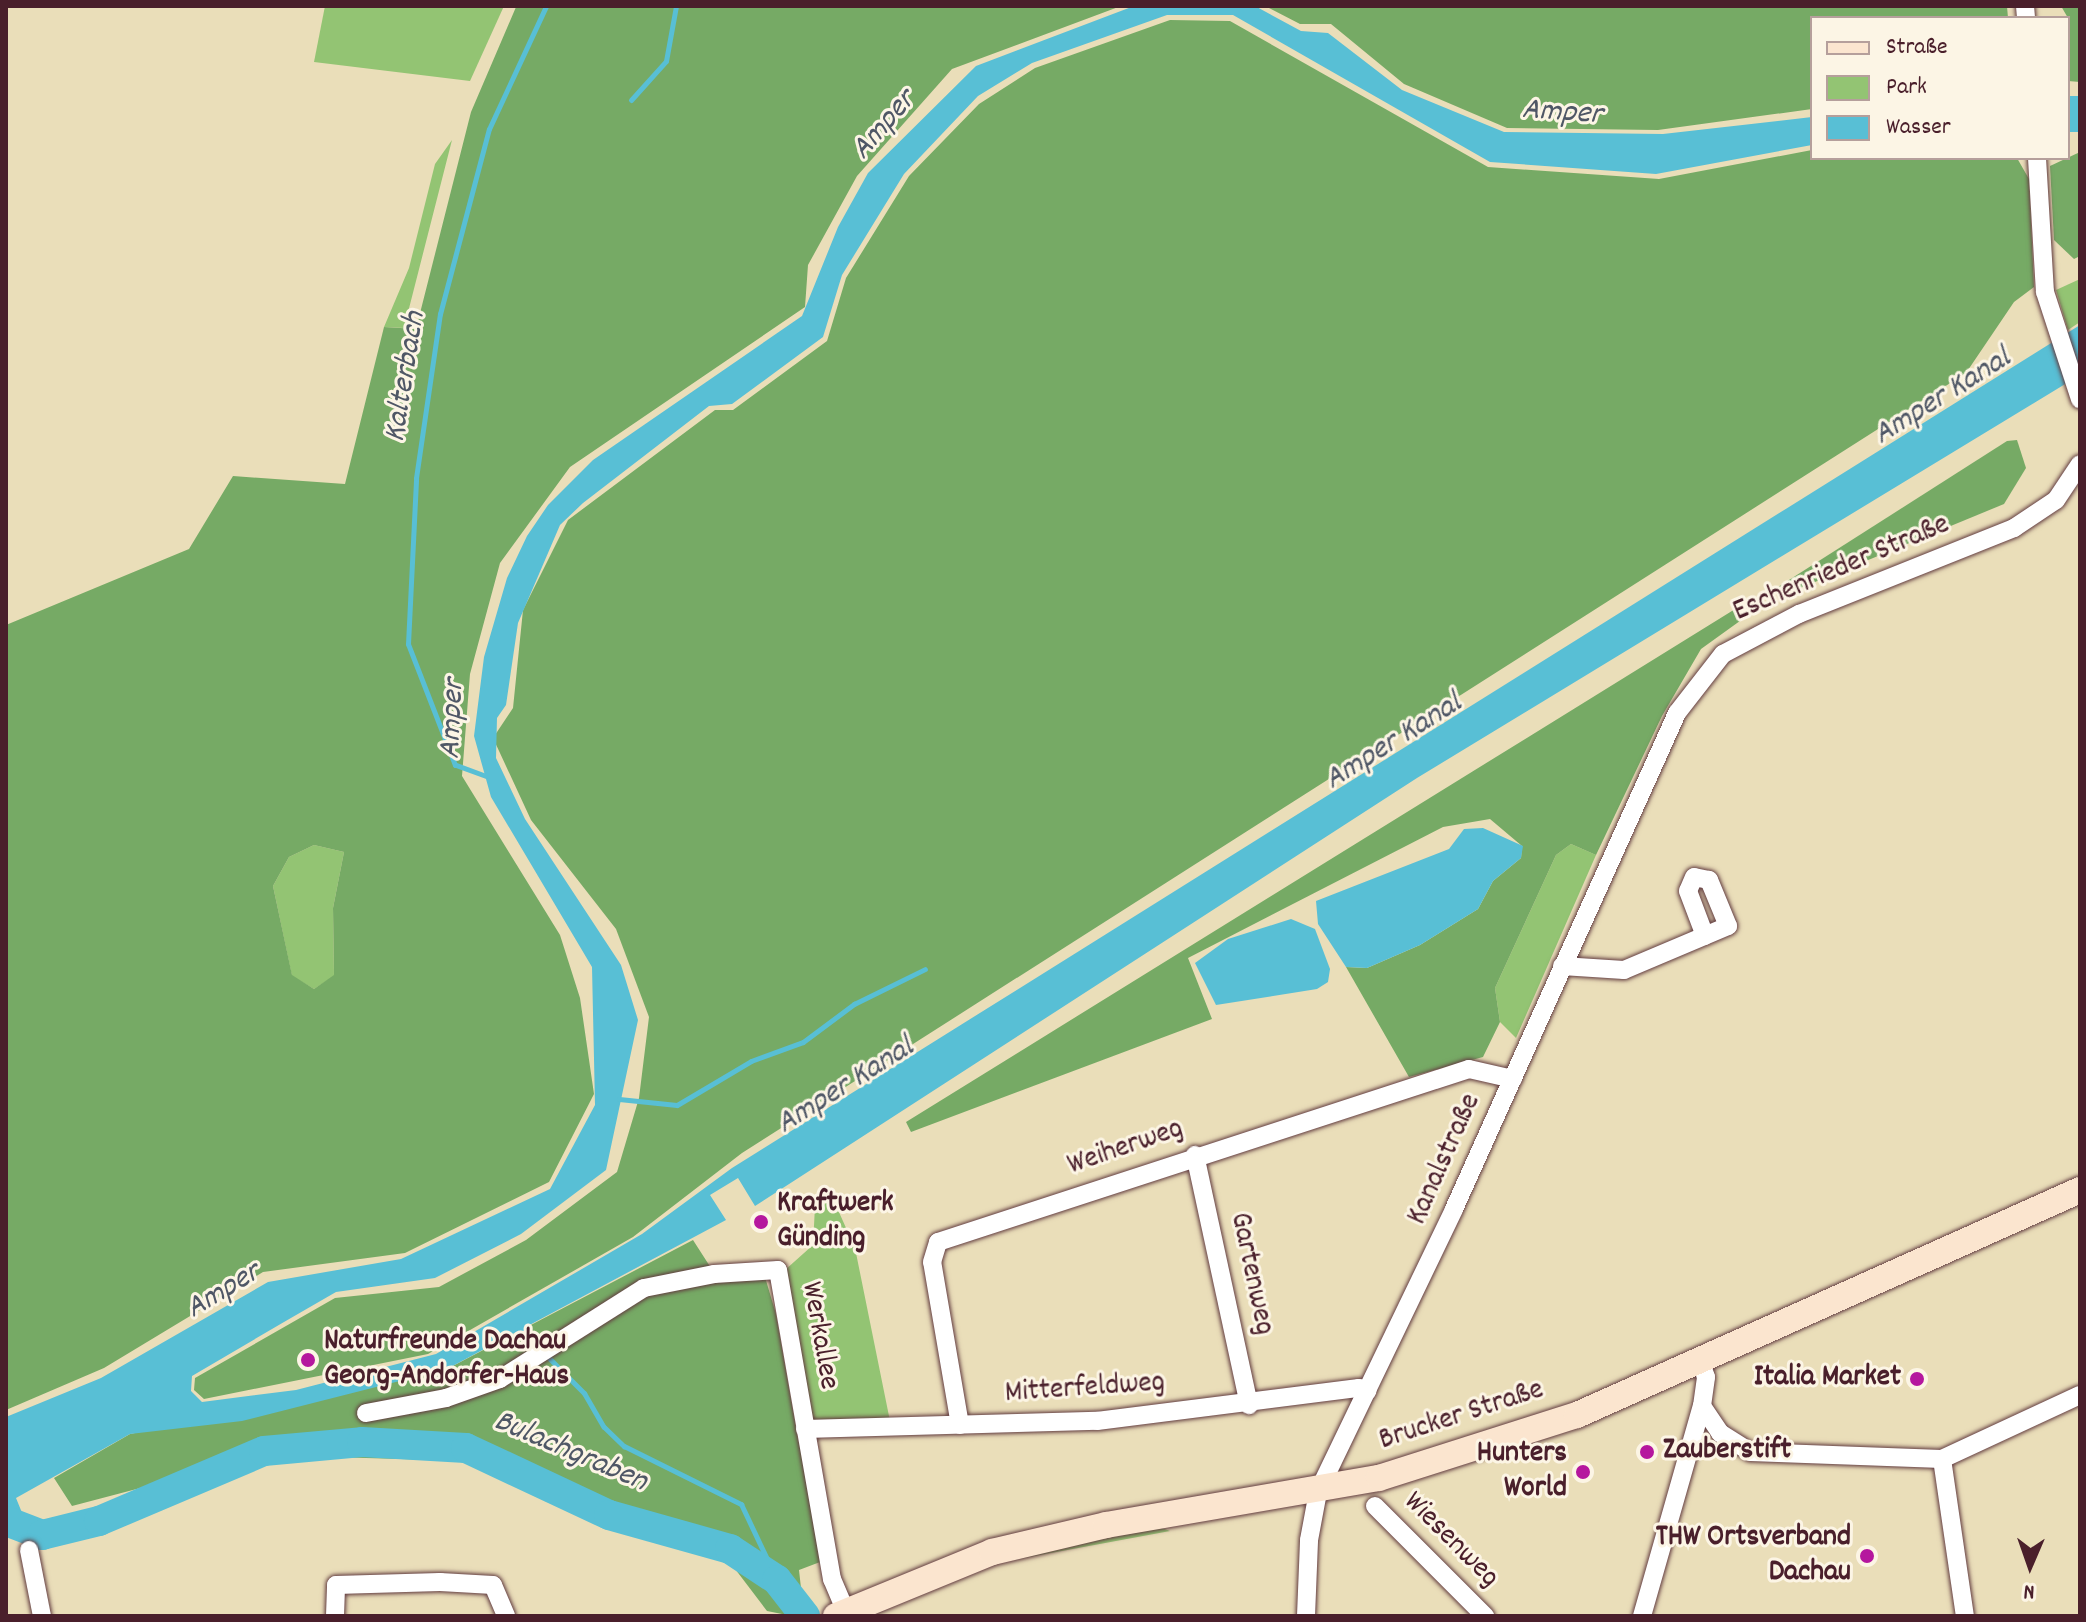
<!DOCTYPE html>
<meta charset="utf-8">
<style>
body{margin:0}
#map{position:relative;width:2086px;height:1622px;overflow:hidden;background:#eadeb9;font-family:Dekko,sans-serif}
div>[style]{position:absolute}
.green>*{inset:0;background:#93c473}
.forest>*{inset:0;background:#76aa65}
.water>*{inset:0;background:#58bfd5;transform-origin:0 0}
.stream>*{height:5px;margin:-2.5px;padding:0 2.5px;transform-origin:2.5px;border-radius:2.5px;background:#58bfd5}
.river>*{height:30px;margin:-15px;padding:0 15px;transform-origin:15px;border-radius:15px;background:#58bfd5}
.roads{filter:drop-shadow(0 0 2px #623c40) drop-shadow(0 0 2px #623c40)}
.minor>*{height:18px;margin:-9px;padding:0 9px;transform-origin:9px;border-radius:9px;background:#fff}
.secondary>*{height:26px;margin:-13px;padding:0 13px;transform-origin:13px;border-radius:13px;background:#fbe5cf}
.dots>*{width:22px;height:22px;translate:-50% -50%;box-sizing:border-box;border:4px solid #fcf5e5;border-radius:50%}
span{translate:-50% -50%;white-space:nowrap;text-align:center;line-height:1.15;-webkit-text-stroke:6px #fcf5e5;paint-order:stroke}
.street-label{font-size:30px;color:#4a1f2b}
.poi-label{font-size:30px;color:#4a1f2b;font-weight:700}
.left{translate:0 -50%;text-align:left}
.right{translate:-100% -50%;text-align:right}
.water-label{font-size:32px;color:#4f5766;font-style:italic}
.frame{position:absolute;inset:0;border:8px solid #4a1f2b;pointer-events:none}
.legend{position:absolute;left:1810px;top:16px;width:260px;height:144px;box-sizing:border-box;background:#fcf5e5;border:2px solid #b59f9b;margin:0;padding:10px 14px;list-style:none;font-size:24px;color:#4a1f2b}
.legend li{display:flex;align-items:center;gap:16px;height:40px}
.legend b{width:40px;border:2px solid #b59f9b}
.north{position:absolute;left:1990px;top:1526px;width:80px;height:80px;-webkit-text-stroke:6px #fcf5e5;paint-order:stroke;rotate:182deg;font-size:22px;font-weight:700;line-height:32px;text-align:center;color:#4a1f2b}
.north::after{content:'';display:block;margin:auto;width:28px;height:36px;background:#4a1f2b;clip-path:polygon(50% 0,100% 100%,50% 72%,0 100%)}
</style>
<div id="map">
<div class="green">
<i style="clip-path:polygon(325px 6px,504px 6px,470px 81px,314px 62px)"></i>
<i style="clip-path:polygon(452px 140px,404px 328px,384px 327px,409px 268px,435px 164px)"></i>
<i style="clip-path:polygon(2080px 279px,2080px 322px,2068px 330px,2056px 290px)"></i>
<i style="clip-path:polygon(1571px 844px,1596px 855px,1516px 1038px,1500px 1022px,1495px 988px,1556px 855px)"></i>
<i style="clip-path:polygon(314px 845px,344px 852px,333px 908px,334px 976px,314px 989px,292px 976px,273px 886px,289px 857px)"></i>
<i style="clip-path:polygon(834px 1201px,855px 1248px,890px 1421px,813px 1423px,785px 1270px,813px 1245px,815px 1206px)"></i>
<i style="clip-path:polygon(1162px 1528px,1170px 1531px,1003px 1562px,1042px 1550px)"></i>
</div>
<div class="forest">
<i style="clip-path:polygon(evenodd,1121px 6px,952px 69px,857px 176px,808px 265px,805px 307px,570px 467px,500px 563px,470px 674px,462px 776px,560px 935px,580px 998px,594px 1094px,549px 1182px,405px 1253px,263px 1272px,104px 1368px,6px 1410px,6px 625px,189px 549px,233px 476px,345px 484px,384px 327px,416px 329px,471px 112px,516px 7px,1121px 6px,314px 845px,344px 852px,333px 908px,334px 975px,314px 989px,292px 975px,273px 886px,289px 857px,314px 845px)"></i>
<i style="clip-path:polygon(1265px 6px,2007px 6px,2008px 18px,1812px 18px,1812px 109px,1658px 130px,1507px 128px,1404px 84px,1331px 24px,1300px 24px)"></i>
<i style="clip-path:polygon(2061px 6px,2080px 6px,2080px 82px,2068px 81px,2068px 18px)"></i>
<i style="clip-path:polygon(1170px 20px,1230px 21px,1488px 167px,1659px 179px,1812px 150px,1812px 158px,2017px 158px,2029px 179px,2034px 287px,2014px 302px,1966px 373px,742px 1153px,633px 1237px,428px 1354px,204px 1399px,194px 1390px,195px 1378px,335px 1298px,439px 1287px,526px 1240px,617px 1172px,639px 1098px,649px 1017px,616px 929px,531px 820px,493px 738px,513px 708px,523px 610px,568px 520px,715px 410px,733px 410px,827px 341px,846px 278px,909px 176px,979px 104px,1035px 68px)"></i>
<i style="clip-path:polygon(2080px 152px,2080px 256px,2074px 259px,2054px 240px,2050px 166px)"></i>
<i style="clip-path:polygon(2017px 440px,2026px 468px,2004px 504px,1781px 596px,1775px 589px,2007px 441px)"></i>
<i style="clip-path:polygon(1740px 606px,1751px 613px,1701px 649px,1662px 716px,1596px 855px,1571px 844px,1556px 855px,1495px 988px,1500px 1022px,1483px 1057px,1409px 1077px,1346px 967px,1367px 968px,1420px 945px,1478px 909px,1493px 881px,1521px 858px,1522px 846px,1490px 819px,1443px 827px,1188px 958px,1212px 1019px,911px 1132px,906px 1122px)"></i>
<i style="clip-path:polygon(693px 1240px,720px 1282px,765px 1277px,776px 1314px,798px 1439px,828px 1559px,799px 1570px,803px 1606px,787px 1615px,767px 1611px,726px 1557px,609px 1528px,471px 1461px,296px 1456px,205px 1471px,72px 1506px,54px 1478px,130px 1434px,447px 1369px)"></i>
</div>
<div class="water">
<i style="clip-path:polygon(1134px 6px,1255px 6px,1301px 31px,1328px 33px,1402px 90px,1504px 132px,1663px 134px,1812px 117px,1812px 145px,1656px 174px,1490px 162px,1233px 15px,1167px 15px,1032px 63px,978px 96px,904px 174px,842px 275px,823px 337px,732px 404px,709px 406px,583px 503px,560px 525px,518px 623px,506px 705px,497px 718px,496px 758px,525px 819px,621px 965px,638px 1020px,606px 1170px,521px 1234px,435px 1278px,336px 1292px,284px 1322px,192px 1376px,191px 1391px,202px 1402px,296px 1390px,436px 1354px,642px 1234px,732px 1168px,2080px 325px,2080px 375px,1417px 778px,755px 1206px,738px 1178px,710px 1195px,726px 1220px,447px 1369px,242px 1421px,130px 1434px,16px 1498px,27px 1525px,22px 1538px,6px 1536px,6px 1417px,101px 1378px,268px 1282px,401px 1259px,550px 1189px,595px 1105px,592px 967px,491px 797px,474px 736px,484px 657px,507px 578px,527px 536px,548px 505px,593px 460px,802px 316px,838px 227px,868px 173px,976px 66px)"></i>
<i style="left:2068px;top:96px;width:12px;height:36px"></i>
<i style="clip-path:polygon(1483px 828px,1523px 846px,1521px 858px,1493px 881px,1478px 909px,1420px 945px,1367px 968px,1346px 967px,1318px 924px,1316px 901px,1449px 849px,1464px 829px)"></i>
<i style="clip-path:polygon(1291px 919px,1315px 929px,1330px 969px,1328px 982px,1317px 989px,1216px 1005px,1195px 963px,1228px 939px)"></i>
</div>
<div class="stream">
<i style="left:631px;top:100px;width:52px;rotate:-48.1deg"></i>
<i style="left:666px;top:61px;width:56px;rotate:-79.7deg"></i>
<i style="left:486px;top:776px;width:33px;rotate:-160deg"></i>
<i style="left:455px;top:765px;width:130px;rotate:-111.2deg"></i>
<i style="left:408px;top:644px;width:166px;rotate:-87.2deg"></i>
<i style="left:416px;top:478px;width:166px;rotate:-81.7deg"></i>
<i style="left:440px;top:314px;width:191px;rotate:-75.2deg"></i>
<i style="left:489px;top:129px;width:136px;rotate:-65.1deg"></i>
<i style="left:619px;top:1099px;width:58px;rotate:5.9deg"></i>
<i style="left:677px;top:1105px;width:86px;rotate:-30.7deg"></i>
<i style="left:751px;top:1061px;width:55px;rotate:-20.1deg"></i>
<i style="left:803px;top:1042px;width:64px;rotate:-36.7deg"></i>
<i style="left:854px;top:1004px;width:79px;rotate:-26.2deg"></i>
<i style="left:518px;top:1326px;width:30px;rotate:46deg"></i>
<i style="left:546px;top:1355px;width:54px;rotate:45deg"></i>
<i style="left:584px;top:1393px;width:39px;rotate:60deg"></i>
<i style="left:604px;top:1427px;width:28px;rotate:44deg"></i>
<i style="left:624px;top:1446px;width:131px;rotate:26.4deg"></i>
<i style="left:741px;top:1504px;width:84px;rotate:64.7deg"></i>
</div>
<div class="river">
<i style="left:6px;top:1521px;width:39px;rotate:21deg"></i>
<i style="left:42px;top:1535px;width:59px;rotate:-13.8deg"></i>
<i style="left:99px;top:1521px;width:179px;rotate:-23deg"></i>
<i style="left:264px;top:1451px;width:98px;rotate:-5.2deg"></i>
<i style="left:362px;top:1442px;width:104px;rotate:3.3deg"></i>
<i style="left:466px;top:1448px;width:158px;rotate:25.1deg"></i>
<i style="left:609px;top:1515px;width:126px;rotate:15.7deg"></i>
<i style="left:730px;top:1549px;width:56px;rotate:33.4deg"></i>
<i style="left:777px;top:1580px;width:46px;rotate:52.1deg"></i>
</div>
<div class="roads">
<div class="minor">
<i style="left:2025px;top:6px;width:12px;rotate:85deg"></i>
<i style="left:2037px;top:158px;width:134px;rotate:86.6deg"></i>
<i style="left:2045px;top:292px;width:113px;rotate:71.9deg"></i>
<i style="left:1562px;top:966px;width:62px;rotate:3.7deg"></i>
<i style="left:1624px;top:970px;width:113px;rotate:-22.9deg"></i>
<i style="left:1728px;top:926px;width:50px;rotate:-112.4deg"></i>
<i style="left:1709px;top:880px;width:15px;rotate:-169deg"></i>
<i style="left:1694px;top:877px;width:15px;rotate:113deg"></i>
<i style="left:1688px;top:891px;width:48px;rotate:69.3deg"></i>
<i style="left:1195px;top:1155px;width:256px;rotate:77.8deg"></i>
<i style="left:1702px;top:1406px;width:32px;rotate:56deg"></i>
<i style="left:1720px;top:1433px;width:36px;rotate:32deg"></i>
<i style="left:1751px;top:1452px;width:191px;rotate:2.1deg"></i>
<i style="left:1942px;top:1459px;width:152px;rotate:-24.9deg"></i>
<i style="left:366px;top:1413px;width:81px;rotate:-10.6deg"></i>
<i style="left:446px;top:1398px;width:57px;rotate:-19.4deg"></i>
<i style="left:500px;top:1379px;width:170px;rotate:-32.3deg"></i>
<i style="left:644px;top:1288px;width:71px;rotate:-11.3deg"></i>
<i style="left:714px;top:1274px;width:64px;rotate:-3.6deg"></i>
<i style="left:778px;top:1270px;width:314px;rotate:80.1deg"></i>
<i style="left:832px;top:1579px;width:36px;rotate:67deg"></i>
<i style="left:960px;top:1425px;width:165px;rotate:-99.7deg"></i>
<i style="left:932px;top:1262px;width:21px;rotate:-73deg"></i>
<i style="left:938px;top:1242px;width:558px;rotate:-18.05deg"></i>
<i style="left:1469px;top:1069px;width:45px;rotate:12.8deg"></i>
<i style="left:805px;top:1429px;width:292px;rotate:-1.6deg"></i>
<i style="left:1097px;top:1421px;width:264px;rotate:-7.2deg"></i>
<i style="left:1359px;top:1388px;width:9px;rotate:18deg"></i>
<i style="left:1942px;top:1459px;width:159px;rotate:81.7deg"></i>
<i style="left:1375px;top:1506px;width:156px;rotate:45deg"></i>
<i style="left:29px;top:1550px;width:67px;rotate:78.9deg"></i>
<i style="left:335px;top:1616px;width:31px;rotate:-88deg"></i>
<i style="left:336px;top:1585px;width:104px;rotate:-1.7deg"></i>
<i style="left:440px;top:1582px;width:53px;rotate:3.2deg"></i>
<i style="left:493px;top:1585px;width:34px;rotate:67deg"></i>
<i style="left:1306px;top:1616px;width:76px;rotate:-87.7deg"></i>
<i style="left:1309px;top:1540px;width:49px;rotate:-79.4deg"></i>
<i style="left:1318px;top:1492px;width:314px;rotate:-64.3deg"></i>
<i style="left:1454px;top:1209px;width:544px;rotate:-65.79deg"></i>
<i style="left:1677px;top:713px;width:75px;rotate:-52.1deg"></i>
<i style="left:1723px;top:654px;width:86px;rotate:-27.8deg"></i>
<i style="left:1799px;top:614px;width:232px;rotate:-21.8deg"></i>
<i style="left:2014px;top:528px;width:50px;rotate:-33.7deg"></i>
<i style="left:2056px;top:500px;width:43px;rotate:-56.3deg"></i>
<i style="left:1642px;top:1616px;width:218px;rotate:-74.1deg"></i>
<i style="left:1702px;top:1406px;width:29px;rotate:-82deg"></i>
<i style="left:1706px;top:1377px;width:15px;rotate:-110deg"></i>
</div>
<div class="secondary">
<i style="left:836px;top:1616px;width:169px;rotate:-22.3deg"></i>
<i style="left:992px;top:1552px;width:117px;rotate:-13.3deg"></i>
<i style="left:1106px;top:1525px;width:277px;rotate:-9.8deg"></i>
<i style="left:1379px;top:1478px;width:208px;rotate:-17.7deg"></i>
<i style="left:1577px;top:1415px;width:551px;rotate:-24.1deg"></i>
</div>
</div>
<div class="dots">
<i style="left:761px;top:1222px;background:#b5179e"></i>
<i style="left:308px;top:1360px;background:#b5179e"></i>
<i style="left:1917px;top:1379px;background:#b5179e"></i>
<i style="left:1647px;top:1452px;background:#b5179e"></i>
<i style="left:1583px;top:1472px;background:#b5179e"></i>
<i style="left:1867px;top:1556px;background:#b5179e"></i>
</div>
<div class="street-label">
<span style="left:1842px;top:570px;rotate:-23deg">Eschenrieder Straße</span>
<span style="left:1126px;top:1149px;rotate:-19deg">Weiherweg</span>
<span style="left:1446px;top:1160px;rotate:-66deg">Kanalstraße</span>
<span style="left:1250px;top:1274px;rotate:78deg">Gartenweg</span>
<span style="left:818px;top:1336px;rotate:80deg">Werkallee</span>
<span style="left:1085px;top:1390px;rotate:-4deg">Mitterfeldweg</span>
<span style="left:1462px;top:1417px;rotate:-18deg">Brucker Straße</span>
<span style="left:1450px;top:1541px;rotate:45deg">Wiesenweg</span>
</div>
<div class="poi-label">
<span class="left" style="left:777px;top:1222px">Kraftwerk<br>Günding</span>
<span class="left" style="left:324px;top:1360px">Naturfreunde Dachau<br>Georg-Andorfer-Haus</span>
<span class="right" style="left:1901px;top:1379px">Italia Market</span>
<span class="left" style="left:1663px;top:1452px">Zauberstift</span>
<span class="right" style="left:1567px;top:1472px">Hunters<br>World</span>
<span class="right" style="left:1851px;top:1556px">THW Ortsverband<br>Dachau</span>
</div>
<div class="water-label">
<span style="left:1562px;top:114px;rotate:4deg">Amper</span>
<span style="left:885px;top:126px;rotate:-49deg">Amper</span>
<span style="left:407px;top:377px;rotate:-81deg">Kalterbach</span>
<span style="left:1943px;top:398px;rotate:-32deg">Amper Kanal</span>
<span style="left:454px;top:719px;rotate:-87deg">Amper</span>
<span style="left:1394px;top:743px;rotate:-32deg">Amper Kanal</span>
<span style="left:846px;top:1087px;rotate:-32deg">Amper Kanal</span>
<span style="left:224px;top:1292px;rotate:-31deg">Amper</span>
<span style="left:570px;top:1453px;rotate:23deg">Bulachgraben</span>
</div>
<div class="frame"></div>
<ul class="legend">
<li><b style="height:10px;background:#fbe5cf"></b>Straße</li>
<li><b style="height:22px;background:#93c473"></b>Park</li>
<li><b style="height:22px;background:#58bfd5"></b>Wasser</li>
</ul>
<div class="north">N</div>
</div>
